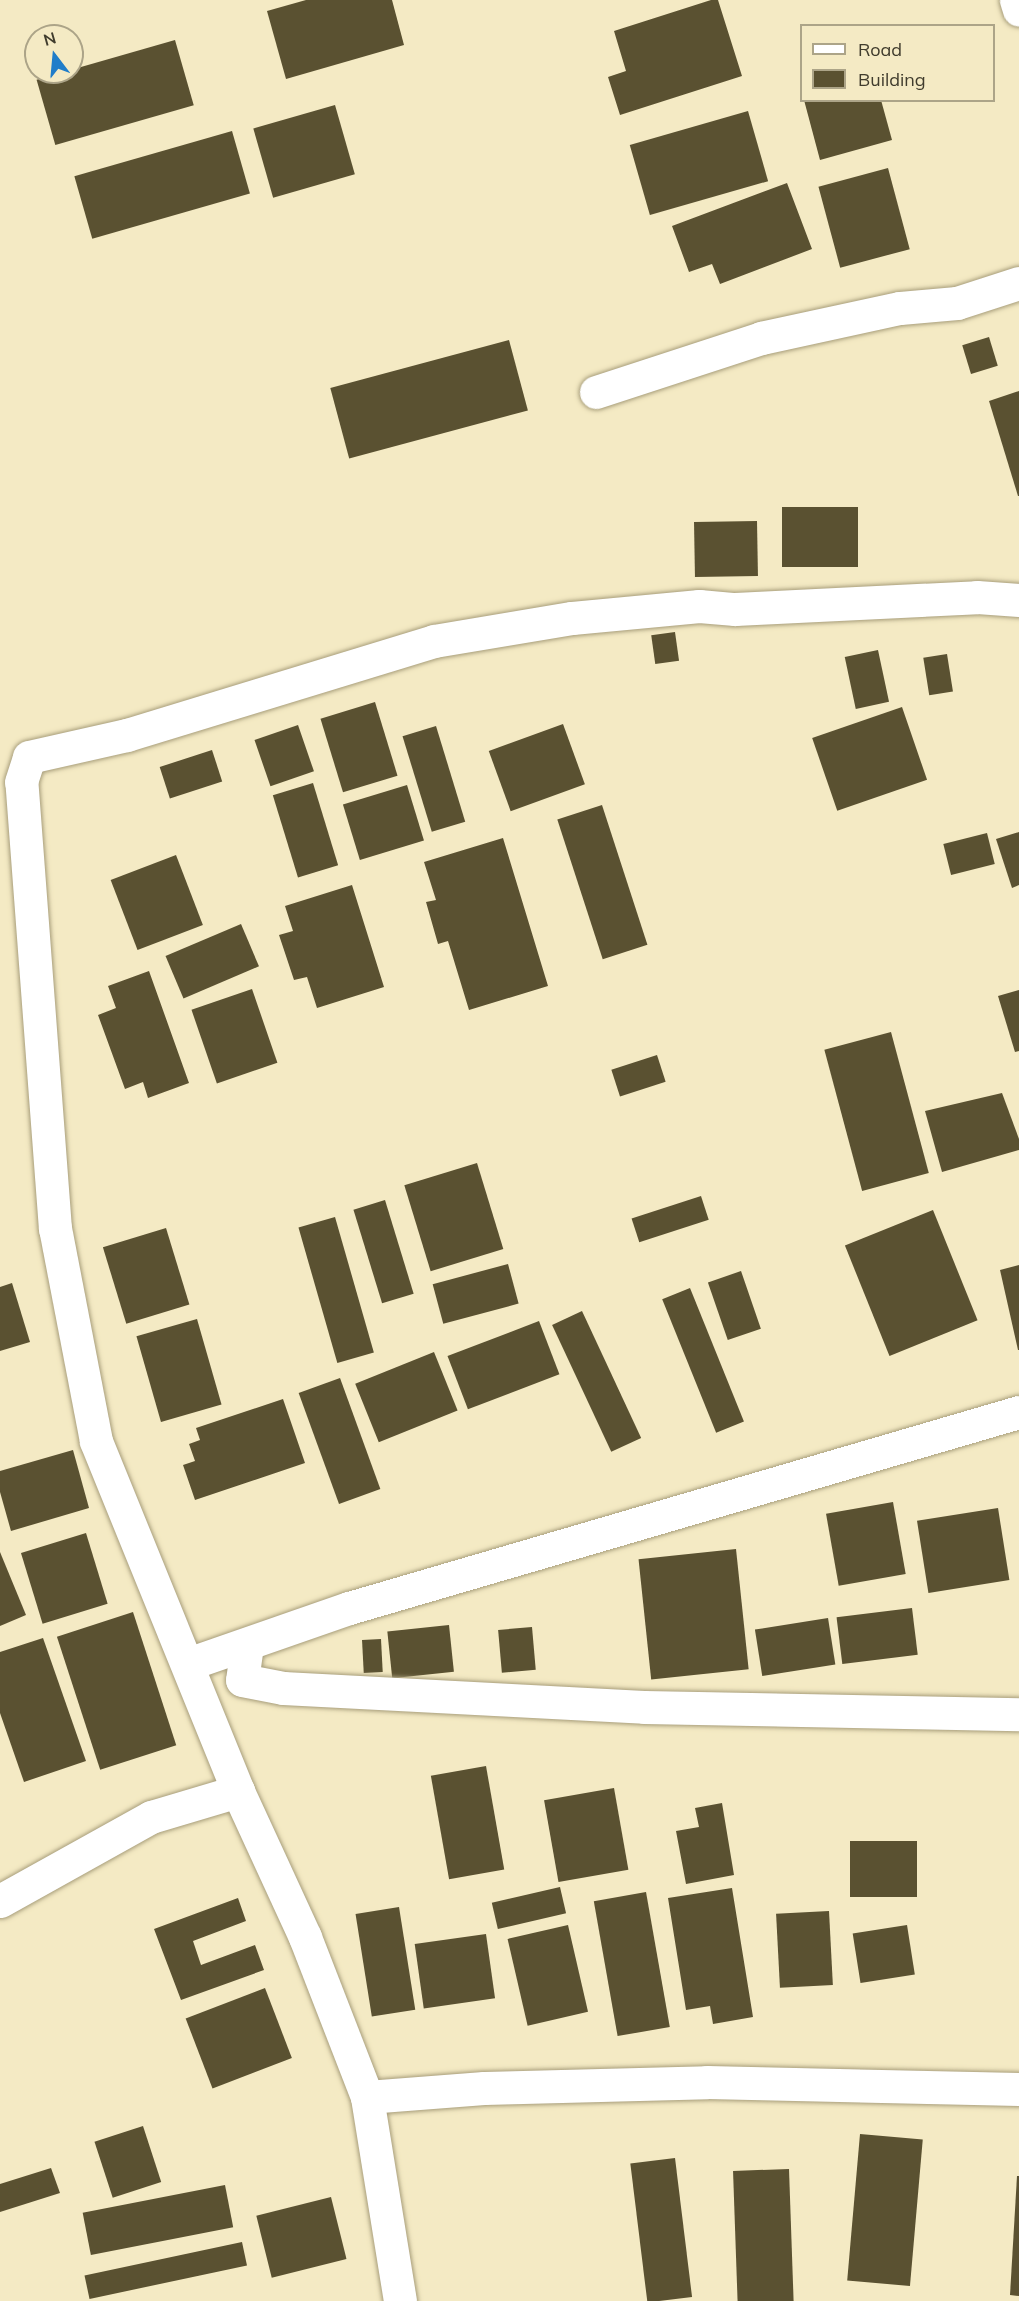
<!DOCTYPE html>
<style>
body{margin:0}
#map{position:relative;width:1019px;height:2301px;overflow:hidden;background:#f4eac4;font-family:Mulish,sans-serif}
div>[style]{position:absolute}
.building>*{inset:0;background:#5a5131;transform-origin:0 0}
.roads{filter:drop-shadow(0 0 2px #a89e7b) drop-shadow(0 0 2px #a89e7b)}
.minor>*{height:33px;margin:-16.5px;padding:0 16.5px;transform-origin:16.5px;border-radius:16.5px;background:#fff}
span{translate:-50% -50%;white-space:nowrap;text-align:center;line-height:1.15;-webkit-text-stroke:6px #f4eac4;paint-order:stroke}
.legend{position:absolute;left:800px;top:24px;width:195px;height:78px;box-sizing:border-box;background:#f4eac4;border:2px solid #aca488;margin:0;padding:8px 10px;list-style:none;font-size:18px;color:#403c2d}
.legend li{display:flex;align-items:center;gap:12px;height:30px}
.legend b{width:30px;border:2px solid #aca488}
.north{position:absolute;left:24px;top:24px;width:60px;height:60px;box-sizing:border-box;background:#f4eac4;border:2px solid #aca488;border-radius:50%;rotate:344deg;font-size:16px;font-weight:700;line-height:24px;text-align:center;color:#403c2d}
.north::after{content:'';display:block;margin:auto;width:21px;height:27px;background:#207dc9;clip-path:polygon(50% 0,100% 100%,50% 72%,0 100%)}
</style>
<div id="map">
<div class="building">
<i style="clip-path:polygon(306px 0,392px 0,404px 45px,286px 79px,267px 11px)"></i>
<i style="clip-path:polygon(711px 0,718px 0,742px 76px,620px 115px,608px 77px,626px 71px,614px 31px)"></i>
<i style="left:175px;top:40px;width:68px;height:144px;rotate:74deg"></i>
<i style="clip-path:polygon(804px 100px,881px 100px,892px 140px,820px 160px)"></i>
<i style="left:335px;top:105px;width:72px;height:85px;rotate:74deg"></i>
<i style="left:748px;top:111px;width:73px;height:123px;rotate:74deg"></i>
<i style="left:232px;top:131px;width:65px;height:164px;rotate:74deg"></i>
<i style="left:888px;top:168px;width:84px;height:72px;rotate:75deg"></i>
<i style="clip-path:polygon(787px 183px,812px 249px,720px 284px,712px 264px,689px 272px,672px 226px)"></i>
<i style="left:989px;top:337px;width:30px;height:28px;rotate:73deg"></i>
<i style="left:509px;top:340px;width:73px;height:185px;rotate:75deg"></i>
<i style="clip-path:polygon(1019px 391px,1019px 496px,1018px 496px,989px 401px)"></i>
<i style="left:858px;top:507px;width:60px;height:76px;rotate:90deg"></i>
<i style="left:757px;top:521px;width:55px;height:63px;rotate:89deg"></i>
<i style="left:675px;top:632px;width:29px;height:24px;rotate:82deg"></i>
<i style="left:878px;top:650px;width:53px;height:34px;rotate:78deg"></i>
<i style="left:947px;top:654px;width:38px;height:24px;rotate:81deg"></i>
<i style="left:375px;top:702px;width:77px;height:57px;rotate:73deg"></i>
<i style="left:902px;top:707px;width:77px;height:95px;rotate:71deg"></i>
<i style="left:563px;top:724px;width:64px;height:79px;rotate:70deg"></i>
<i style="left:298px;top:725px;width:49px;height:46px;rotate:71deg"></i>
<i style="left:436px;top:726px;width:100px;height:35px;rotate:73deg"></i>
<i style="left:212px;top:750px;width:33px;height:55px;rotate:72deg"></i>
<i style="left:313px;top:783px;width:86px;height:42px;rotate:73deg"></i>
<i style="left:407px;top:785px;width:58px;height:67px;rotate:73deg"></i>
<i style="left:602px;top:805px;width:147px;height:47px;rotate:72deg"></i>
<i style="clip-path:polygon(1019px 832px,1019px 885px,1012px 888px,996px 839px)"></i>
<i style="left:987px;top:833px;width:32px;height:45px;rotate:76deg"></i>
<i style="clip-path:polygon(503px 838px,548px 986px,469px 1010px,448px 941px,438px 944px,426px 902px,436px 900px,424px 862px)"></i>
<i style="left:176px;top:855px;width:75px;height:70px;rotate:69deg"></i>
<i style="clip-path:polygon(352px 885px,384px 987px,317px 1008px,307px 977px,294px 980px,279px 935px,293px 931px,285px 906px)"></i>
<i style="left:241px;top:924px;width:46px;height:82px;rotate:67deg"></i>
<i style="clip-path:polygon(149px 971px,189px 1083px,148px 1098px,143px 1082px,125px 1089px,98px 1015px,116px 1008px,108px 986px)"></i>
<i style="left:252px;top:989px;width:78px;height:64px;rotate:71deg"></i>
<i style="clip-path:polygon(1019px 990px,1019px 1051px,1015px 1052px,998px 996px)"></i>
<i style="left:891px;top:1032px;width:146px;height:69px;rotate:75deg"></i>
<i style="left:657px;top:1055px;width:28px;height:48px;rotate:72deg"></i>
<i style="clip-path:polygon(1002px 1093px,1019px 1139px,1019px 1150px,942px 1172px,925px 1111px)"></i>
<i style="left:477px;top:1163px;width:90px;height:76px;rotate:73deg"></i>
<i style="left:701px;top:1196px;width:25px;height:73px;rotate:72deg"></i>
<i style="left:385px;top:1200px;width:98px;height:33px;rotate:73deg"></i>
<i style="left:933px;top:1210px;width:119px;height:95px;rotate:68deg"></i>
<i style="left:335px;top:1217px;width:141px;height:38px;rotate:74deg"></i>
<i style="left:166px;top:1228px;width:80px;height:66px;rotate:73deg"></i>
<i style="left:508px;top:1264px;width:41px;height:78px;rotate:75deg"></i>
<i style="clip-path:polygon(1019px 1265px,1019px 1350px,1018px 1350px,1000px 1270px)"></i>
<i style="left:741px;top:1271px;width:61px;height:35px;rotate:71deg"></i>
<i style="clip-path:polygon(12px 1283px,30px 1342px,0 1351px,0 1287px)"></i>
<i style="left:690px;top:1288px;width:144px;height:30px;rotate:68deg"></i>
<i style="left:582px;top:1311px;width:140px;height:33px;rotate:65deg"></i>
<i style="left:197px;top:1319px;width:89px;height:63px;rotate:74deg"></i>
<i style="left:539px;top:1321px;width:57px;height:98px;rotate:69deg"></i>
<i style="left:434px;top:1352px;width:63px;height:85px;rotate:68deg"></i>
<i style="left:340px;top:1378px;width:118px;height:44px;rotate:70deg"></i>
<i style="clip-path:polygon(283px 1399px,305px 1463px,195px 1500px,183px 1465px,195px 1461px,189px 1444px,200px 1440px,196px 1428px)"></i>
<i style="clip-path:polygon(73px 1450px,89px 1508px,11px 1531px,0 1492px,0 1471px)"></i>
<i style="left:893px;top:1502px;width:73px;height:68px;rotate:80deg"></i>
<i style="left:998px;top:1508px;width:73px;height:82px;rotate:81deg"></i>
<i style="left:86px;top:1533px;width:74px;height:68px;rotate:73deg"></i>
<i style="left:736px;top:1549px;width:121px;height:98px;rotate:84deg"></i>
<i style="clip-path:polygon(0 1552px,26px 1615px,0 1626px)"></i>
<i style="left:912px;top:1608px;width:47px;height:76px;rotate:83deg"></i>
<i style="left:133px;top:1612px;width:140px;height:80px;rotate:72deg"></i>
<i style="left:828px;top:1618px;width:47px;height:74px;rotate:81deg"></i>
<i style="left:449px;top:1625px;width:47px;height:62px;rotate:84deg"></i>
<i style="left:532px;top:1627px;width:43px;height:34px;rotate:85deg"></i>
<i style="clip-path:polygon(43px 1638px,86px 1761px,24px 1782px,0 1713px,0 1652px)"></i>
<i style="left:381px;top:1639px;width:33px;height:19px;rotate:87deg"></i>
<i style="left:486px;top:1766px;width:105px;height:56px;rotate:80deg"></i>
<i style="left:614px;top:1788px;width:83px;height:71px;rotate:80deg"></i>
<i style="clip-path:polygon(722px 1803px,734px 1875px,686px 1884px,676px 1831px,699px 1827px,695px 1808px)"></i>
<i style="left:917px;top:1841px;width:56px;height:67px;rotate:90deg"></i>
<i style="left:560px;top:1887px;width:27px;height:70px;rotate:77deg"></i>
<i style="clip-path:polygon(732px 1888px,753px 2017px,713px 2024px,710px 2006px,686px 2010px,668px 1898px)"></i>
<i style="left:646px;top:1892px;width:137px;height:53px;rotate:80deg"></i>
<i style="clip-path:polygon(238px 1898px,246px 1921px,193px 1941px,201px 1965px,255px 1945px,264px 1970px,181px 2000px,154px 1929px)"></i>
<i style="left:399px;top:1907px;width:104px;height:44px;rotate:81deg"></i>
<i style="left:829px;top:1911px;width:74px;height:53px;rotate:87deg"></i>
<i style="left:568px;top:1925px;width:89px;height:62px;rotate:77deg"></i>
<i style="left:907px;top:1925px;width:50px;height:55px;rotate:81deg"></i>
<i style="left:486px;top:1934px;width:65px;height:72px;rotate:82deg"></i>
<i style="left:265px;top:1988px;width:75px;height:85px;rotate:69deg"></i>
<i style="left:143px;top:2126px;width:59px;height:51px;rotate:72deg"></i>
<i style="left:860px;top:2134px;width:63px;height:147px;rotate:5deg"></i>
<i style="left:675px;top:2158px;width:140px;height:45px;rotate:83deg"></i>
<i style="clip-path:polygon(51px 2168px,60px 2193px,0 2212px,0 2184px)"></i>
<i style="left:789px;top:2169px;width:132px;height:56px;rotate:88deg"></i>
<i style="clip-path:polygon(1017px 2176px,1019px 2176px,1019px 2296px,1010px 2295px)"></i>
<i style="left:225px;top:2185px;width:43px;height:145px;rotate:79deg"></i>
<i style="left:331px;top:2197px;width:64px;height:77px;rotate:76deg"></i>
<i style="left:242px;top:2242px;width:24px;height:161px;rotate:78deg"></i>
</div>
<div class="roads">
<div class="minor">
<i style="left:1016px;top:0;width:10px;rotate:73deg"></i>
<i style="left:596px;top:392px;width:174px;rotate:-18.1deg"></i>
<i style="left:761px;top:338px;width:142px;rotate:-12.2deg"></i>
<i style="left:900px;top:308px;width:57px;rotate:-5deg"></i>
<i style="left:957px;top:303px;width:65px;rotate:-17.9deg"></i>
<i style="left:247px;top:1645px;width:35px;rotate:98deg"></i>
<i style="left:242px;top:1680px;width:42px;rotate:11deg"></i>
<i style="left:283px;top:1688px;width:361px;rotate:3deg"></i>
<i style="left:644px;top:1707px;width:375px;rotate:1.1deg"></i>
<i style="left:188px;top:1664px;width:170px;rotate:-19.2deg"></i>
<i style="left:349px;top:1608px;width:698px;rotate:-16.31deg"></i>
<i style="left:0;top:1901px;width:173px;rotate:-29.1deg"></i>
<i style="left:151px;top:1817px;width:91px;rotate:-16.6deg"></i>
<i style="left:367px;top:2097px;width:117px;rotate:-4.4deg"></i>
<i style="left:484px;top:2088px;width:223px;rotate:-1.5deg"></i>
<i style="left:707px;top:2082px;width:312px;rotate:1.3deg"></i>
<i style="left:400px;top:2301px;width:207px;rotate:-99.2deg"></i>
<i style="left:367px;top:2097px;width:172px;rotate:-111.2deg"></i>
<i style="left:305px;top:1937px;width:161px;rotate:-114.7deg"></i>
<i style="left:238px;top:1791px;width:378px;rotate:-112.1deg"></i>
<i style="left:96px;top:1441px;width:216px;rotate:-100.9deg"></i>
<i style="left:55px;top:1229px;width:448px;rotate:-94.3deg"></i>
<i style="left:21px;top:782px;width:26px;rotate:-72deg"></i>
<i style="left:29px;top:757px;width:100px;rotate:-12.7deg"></i>
<i style="left:127px;top:735px;width:321px;rotate:-17deg"></i>
<i style="left:434px;top:641px;width:140px;rotate:-9.5deg"></i>
<i style="left:572px;top:618px;width:128px;rotate:-5.4deg"></i>
<i style="left:699px;top:606px;width:36px;rotate:5deg"></i>
<i style="left:735px;top:609px;width:242px;rotate:-2.8deg"></i>
<i style="left:977px;top:597px;width:42px;rotate:4.1deg"></i>
</div>
</div>
<ul class="legend">
<li><b style="height:8px;background:#fff"></b>Road</li>
<li><b style="height:16px;background:#5a5131"></b>Building</li>
</ul>
<div class="north">N</div>
</div>
